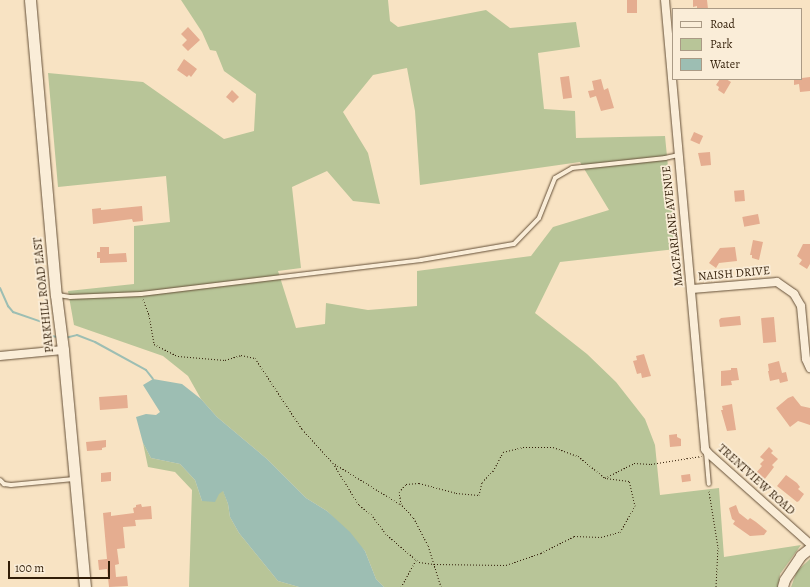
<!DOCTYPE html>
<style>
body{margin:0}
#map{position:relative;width:810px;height:587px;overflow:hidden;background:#f8e3c3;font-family:Alegreya,serif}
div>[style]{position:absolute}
.green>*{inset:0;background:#b8c598}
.water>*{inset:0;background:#9dbeb3}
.stream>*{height:2px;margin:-1px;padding:0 1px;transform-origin:1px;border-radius:1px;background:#9dbeb3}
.building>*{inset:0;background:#e5ad90;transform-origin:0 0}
.path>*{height:1px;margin-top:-0.5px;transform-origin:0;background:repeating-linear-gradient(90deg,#321e08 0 1px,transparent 0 3px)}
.roads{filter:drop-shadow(0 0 1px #644f37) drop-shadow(0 0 1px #644f37)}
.service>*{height:4px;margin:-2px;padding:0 2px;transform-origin:2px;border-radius:2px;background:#faedd8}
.minor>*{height:8px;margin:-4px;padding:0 4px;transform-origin:4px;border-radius:4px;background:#faedd8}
.tertiary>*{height:10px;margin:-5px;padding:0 5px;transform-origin:5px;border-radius:5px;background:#faedd8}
.secondary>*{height:11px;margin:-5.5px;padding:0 5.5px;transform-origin:5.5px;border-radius:5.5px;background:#faedd8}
span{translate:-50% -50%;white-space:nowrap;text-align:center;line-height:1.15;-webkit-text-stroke:3.5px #faedd8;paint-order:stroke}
.street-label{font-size:12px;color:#321e08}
.legend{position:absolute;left:672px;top:8px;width:130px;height:72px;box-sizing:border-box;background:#faedd8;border:1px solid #aa9a85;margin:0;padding:5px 7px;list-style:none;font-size:12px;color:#321e08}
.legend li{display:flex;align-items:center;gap:8px;height:20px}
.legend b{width:20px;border:1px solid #aa9a85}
.scale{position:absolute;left:8px;top:561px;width:102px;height:18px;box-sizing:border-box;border:2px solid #321e08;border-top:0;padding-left:5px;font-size:12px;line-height:14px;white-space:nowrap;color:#321e08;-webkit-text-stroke:3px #faedd8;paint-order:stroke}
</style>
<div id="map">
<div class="green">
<i style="clip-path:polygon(evenodd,181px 0,388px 0,390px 21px,398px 27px,486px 10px,510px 28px,576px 22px,580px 47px,538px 53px,544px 109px,575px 111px,576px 138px,665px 136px,676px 249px,560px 262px,535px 313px,587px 354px,616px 382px,645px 419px,655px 445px,660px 495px,719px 488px,724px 557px,801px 545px,780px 574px,778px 587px,384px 587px,376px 579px,365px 551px,327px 511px,306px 498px,267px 459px,217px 417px,201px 399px,188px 376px,163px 356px,74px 325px,68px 291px,134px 284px,134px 226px,170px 222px,166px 176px,58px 187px,48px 73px,143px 82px,224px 139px,254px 131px,256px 94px,224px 71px,216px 51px,210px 50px,202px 32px,181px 0,407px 68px,415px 111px,420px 185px,580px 162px,609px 210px,553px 227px,531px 256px,417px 271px,417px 306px,368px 310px,326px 303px,325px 324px,296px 328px,278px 271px,301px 268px,292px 187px,327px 171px,353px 201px,380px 204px,368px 153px,343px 112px,373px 75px,407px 68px)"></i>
<i style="clip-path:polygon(143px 443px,151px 458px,180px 464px,195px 480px,202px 501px,223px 490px,228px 504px,230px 517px,239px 533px,278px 581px,299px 587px,189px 587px,192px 490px,175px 472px,148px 467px)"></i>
<i style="clip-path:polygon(810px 559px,810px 587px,791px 587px,797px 571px)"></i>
</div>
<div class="water">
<i style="clip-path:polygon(153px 379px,182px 384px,201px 399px,217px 417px,267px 459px,306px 498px,327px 511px,350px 532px,365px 551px,376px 579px,384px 587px,299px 587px,278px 581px,239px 533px,230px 517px,228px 504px,223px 491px,219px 494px,215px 502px,202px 501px,195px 480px,180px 464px,151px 458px,143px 443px,136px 417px,146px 414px,156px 415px,160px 412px,143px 385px)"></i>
</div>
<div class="stream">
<i style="left:0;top:288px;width:20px;rotate:66deg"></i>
<i style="left:8px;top:306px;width:8px;rotate:50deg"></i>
<i style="left:13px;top:312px;width:31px;rotate:19deg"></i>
<i style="left:42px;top:322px;width:14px;rotate:65deg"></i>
<i style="left:48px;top:335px;width:9px;rotate:13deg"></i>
<i style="left:65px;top:338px;width:12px;rotate:-14deg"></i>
<i style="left:77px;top:335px;width:19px;rotate:21deg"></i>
<i style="left:95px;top:342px;width:58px;rotate:28.8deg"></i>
<i style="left:146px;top:370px;width:11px;rotate:52deg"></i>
</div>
<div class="building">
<i style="left:627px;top:0;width:10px;height:13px"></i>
<i style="clip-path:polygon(693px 0,707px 0,708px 9px,697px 9px,697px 6px,693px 7px)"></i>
<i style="clip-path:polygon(188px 27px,200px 40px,188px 51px,182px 45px,187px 40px,181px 34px)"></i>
<i style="clip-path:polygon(184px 59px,197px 69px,191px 77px,189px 75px,187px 77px,177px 70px)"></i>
<i style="left:569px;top:76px;width:22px;height:9px;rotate:82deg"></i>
<i style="clip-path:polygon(810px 77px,810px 91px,800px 92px,799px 84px,794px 85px,794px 79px)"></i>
<i style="clip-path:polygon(601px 79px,604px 90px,608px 88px,614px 108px,601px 111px,596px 96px,590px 98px,588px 91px,594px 90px,592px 81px)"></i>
<i style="clip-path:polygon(720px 79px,726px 79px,731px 82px,724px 94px,718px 90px,719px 87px,716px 85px)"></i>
<i style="clip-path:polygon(232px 90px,239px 97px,233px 103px,226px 97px)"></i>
<i style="left:694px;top:132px;width:10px;height:9px;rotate:24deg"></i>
<i style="clip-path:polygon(710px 152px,711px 165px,701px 166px,698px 153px)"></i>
<i style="left:744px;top:190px;width:11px;height:10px;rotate:85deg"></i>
<i style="clip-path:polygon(142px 206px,143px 221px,133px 222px,132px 219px,93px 224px,92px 209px,101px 208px,101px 210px)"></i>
<i style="left:758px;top:214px;width:10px;height:16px;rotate:79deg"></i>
<i style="clip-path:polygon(753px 240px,763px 242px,759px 260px,752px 258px,752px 255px,750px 255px)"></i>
<i style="clip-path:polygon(803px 244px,810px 244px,810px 264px,807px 269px,799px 264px,802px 260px,797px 256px)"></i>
<i style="clip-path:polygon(100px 247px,109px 247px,109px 254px,126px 253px,127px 262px,100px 263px,100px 258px,97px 258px,97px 252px,100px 252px)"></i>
<i style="clip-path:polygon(735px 247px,737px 261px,719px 263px,716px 268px,709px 263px,720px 248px)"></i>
<i style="clip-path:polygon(740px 316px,741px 325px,720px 327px,719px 320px,721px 318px)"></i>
<i style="left:774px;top:317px;width:25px;height:13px;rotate:85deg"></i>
<i style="clip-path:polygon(644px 354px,651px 376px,642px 378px,641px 373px,637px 374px,633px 361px,637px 360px,636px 356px)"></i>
<i style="clip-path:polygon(779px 361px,782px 373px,786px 372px,788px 381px,780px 383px,779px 379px,770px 381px,768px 371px,769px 371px,768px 364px)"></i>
<i style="clip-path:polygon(731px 368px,737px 368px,739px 380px,731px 381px,732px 385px,721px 386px,721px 371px,731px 370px)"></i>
<i style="left:127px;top:395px;width:13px;height:28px;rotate:86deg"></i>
<i style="clip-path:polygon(793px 396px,801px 406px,810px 408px,810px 425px,798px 421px,790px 427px,776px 408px,788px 398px)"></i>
<i style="clip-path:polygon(732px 404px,736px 430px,727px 431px,721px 410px,723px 410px,722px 406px)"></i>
<i style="clip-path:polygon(677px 434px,677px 437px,681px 439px,681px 446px,670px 447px,669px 435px)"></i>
<i style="clip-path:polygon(106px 440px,106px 447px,102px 448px,102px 450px,87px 451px,86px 442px)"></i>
<i style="clip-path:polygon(769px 447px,773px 451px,771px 453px,778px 459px,772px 465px,774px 467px,771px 471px,764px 480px,756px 473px,762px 466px,760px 464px,764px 460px,760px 457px)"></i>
<i style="clip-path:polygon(111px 472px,111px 481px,101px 482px,101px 473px)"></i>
<i style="left:690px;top:474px;width:7px;height:9px;rotate:82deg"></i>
<i style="clip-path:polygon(786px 475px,797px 483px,800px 487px,798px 489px,804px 494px,799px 501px,797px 502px,777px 486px)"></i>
<i style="clip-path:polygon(141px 504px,142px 507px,151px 506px,152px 519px,135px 520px,136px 526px,123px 527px,125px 548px,117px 549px,119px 564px,115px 565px,116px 577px,127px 576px,128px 586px,109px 587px,107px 569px,99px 570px,98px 560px,107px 559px,103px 513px,111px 512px,111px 516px,134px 513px,133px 508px,136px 507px,136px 505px)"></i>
<i style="clip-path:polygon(736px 505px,739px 513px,748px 520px,750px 518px,756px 522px,767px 531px,764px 535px,750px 536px,733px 524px,735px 521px,732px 519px,729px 508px)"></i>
</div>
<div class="path">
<i style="left:143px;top:299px;width:17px;rotate:69deg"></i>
<i style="left:149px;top:315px;width:29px;rotate:80deg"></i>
<i style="left:154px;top:344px;width:27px;rotate:27deg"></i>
<i style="left:178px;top:356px;width:47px;rotate:4.9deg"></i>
<i style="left:225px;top:360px;width:17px;rotate:-17deg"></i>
<i style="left:241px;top:355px;width:14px;rotate:12deg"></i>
<i style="left:255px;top:358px;width:85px;rotate:56.5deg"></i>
<i style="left:302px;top:429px;width:46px;rotate:47.6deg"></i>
<i style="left:333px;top:463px;width:49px;rotate:58.2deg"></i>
<i style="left:359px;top:505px;width:15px;rotate:37deg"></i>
<i style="left:371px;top:514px;width:26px;rotate:53deg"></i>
<i style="left:387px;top:535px;width:42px;rotate:40.2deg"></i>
<i style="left:419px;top:562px;width:15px;rotate:8deg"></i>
<i style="left:434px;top:564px;width:72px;rotate:0.8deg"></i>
<i style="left:506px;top:565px;width:37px;rotate:-19deg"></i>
<i style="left:541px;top:553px;width:37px;rotate:-27deg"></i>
<i style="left:574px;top:536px;width:27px;rotate:2deg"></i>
<i style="left:601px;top:537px;width:20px;rotate:-15deg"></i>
<i style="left:620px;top:532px;width:30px;rotate:-60deg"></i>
<i style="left:635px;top:506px;width:26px;rotate:-103deg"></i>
<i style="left:629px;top:481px;width:24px;rotate:-173deg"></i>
<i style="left:335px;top:464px;width:76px;rotate:31.6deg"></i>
<i style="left:709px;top:491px;width:57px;rotate:80.9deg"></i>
<i style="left:718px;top:547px;width:40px;rotate:92.9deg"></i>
<i style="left:401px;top:587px;width:31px;rotate:-61deg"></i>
<i style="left:441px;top:587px;width:44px;rotate:-107.2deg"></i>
<i style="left:428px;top:545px;width:32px;rotate:-118deg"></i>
<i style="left:413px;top:517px;width:18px;rotate:-133deg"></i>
<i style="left:401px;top:504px;width:12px;rotate:-99deg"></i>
<i style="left:399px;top:492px;width:11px;rotate:-49deg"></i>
<i style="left:406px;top:484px;width:13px;rotate:-4deg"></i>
<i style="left:419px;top:483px;width:38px;rotate:15deg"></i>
<i style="left:456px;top:493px;width:23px;rotate:5deg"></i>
<i style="left:479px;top:495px;width:13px;rotate:-77deg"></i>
<i style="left:482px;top:482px;width:16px;rotate:-45deg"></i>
<i style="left:493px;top:471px;width:21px;rotate:-62deg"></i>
<i style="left:503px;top:452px;width:21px;rotate:-14deg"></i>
<i style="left:523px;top:447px;width:30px"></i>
<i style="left:553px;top:447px;width:27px;rotate:20deg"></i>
<i style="left:578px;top:456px;width:35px;rotate:39deg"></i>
<i style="left:605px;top:478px;width:33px;rotate:-27deg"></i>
<i style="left:634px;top:463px;width:17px;rotate:3deg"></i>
<i style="left:651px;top:464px;width:51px;rotate:-9.1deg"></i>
</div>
<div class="roads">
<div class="service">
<i style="left:58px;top:295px;width:12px;rotate:9deg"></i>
<i style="left:70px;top:297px;width:71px;rotate:-2.4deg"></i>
<i style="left:141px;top:294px;width:282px;rotate:-6.9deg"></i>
<i style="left:421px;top:260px;width:94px;rotate:-9.8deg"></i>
<i style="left:514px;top:244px;width:36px;rotate:-46deg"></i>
<i style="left:539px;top:218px;width:43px;rotate:-68.2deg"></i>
<i style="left:555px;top:178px;width:20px;rotate:-30deg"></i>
<i style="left:572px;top:168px;width:94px;rotate:-6.1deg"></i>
<i style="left:665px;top:158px;width:13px;rotate:-13deg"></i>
<i style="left:706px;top:452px;width:32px;rotate:85deg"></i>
<i style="left:0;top:480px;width:6px;rotate:45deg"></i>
<i style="left:4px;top:484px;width:7px;rotate:8deg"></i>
<i style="left:11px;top:485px;width:63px;rotate:-5.4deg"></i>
</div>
<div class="minor">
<i style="left:665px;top:0;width:451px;rotate:84.9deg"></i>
<i style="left:705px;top:449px;width:5px;rotate:53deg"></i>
<i style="left:708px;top:453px;width:137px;rotate:41.7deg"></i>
<i style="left:692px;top:289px;width:85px;rotate:-4.7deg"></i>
<i style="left:777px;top:282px;width:21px;rotate:35deg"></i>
<i style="left:794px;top:294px;width:14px;rotate:60deg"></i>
<i style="left:801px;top:306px;width:53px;rotate:84.6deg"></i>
<i style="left:806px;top:359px;width:10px;rotate:66deg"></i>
<i style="left:0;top:356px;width:63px;rotate:-5.4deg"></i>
</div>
<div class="tertiary">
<i style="left:783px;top:587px;width:7px;rotate:-74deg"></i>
<i style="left:785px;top:580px;width:29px;rotate:-56deg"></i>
<i style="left:801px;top:556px;width:11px;rotate:-38deg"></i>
</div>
<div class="secondary">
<i style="left:30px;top:0;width:296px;rotate:85deg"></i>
<i style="left:56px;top:295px;width:55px;rotate:82.7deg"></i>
<i style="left:63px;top:350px;width:238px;rotate:84.7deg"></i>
</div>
</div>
<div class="street-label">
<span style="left:673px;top:226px;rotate:-96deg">MACFARLANE AVENUE</span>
<span style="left:734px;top:274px;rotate:-5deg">NAISH DRIVE</span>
<span style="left:44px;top:295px;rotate:-96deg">PARKHILL ROAD EAST</span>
<span style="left:756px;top:480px;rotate:42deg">TRENTVIEW ROAD</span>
</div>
<ul class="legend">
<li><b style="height:5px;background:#faedd8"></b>Road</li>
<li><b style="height:11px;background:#b8c598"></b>Park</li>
<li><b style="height:11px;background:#9dbeb3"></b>Water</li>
</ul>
<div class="scale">100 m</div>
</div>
